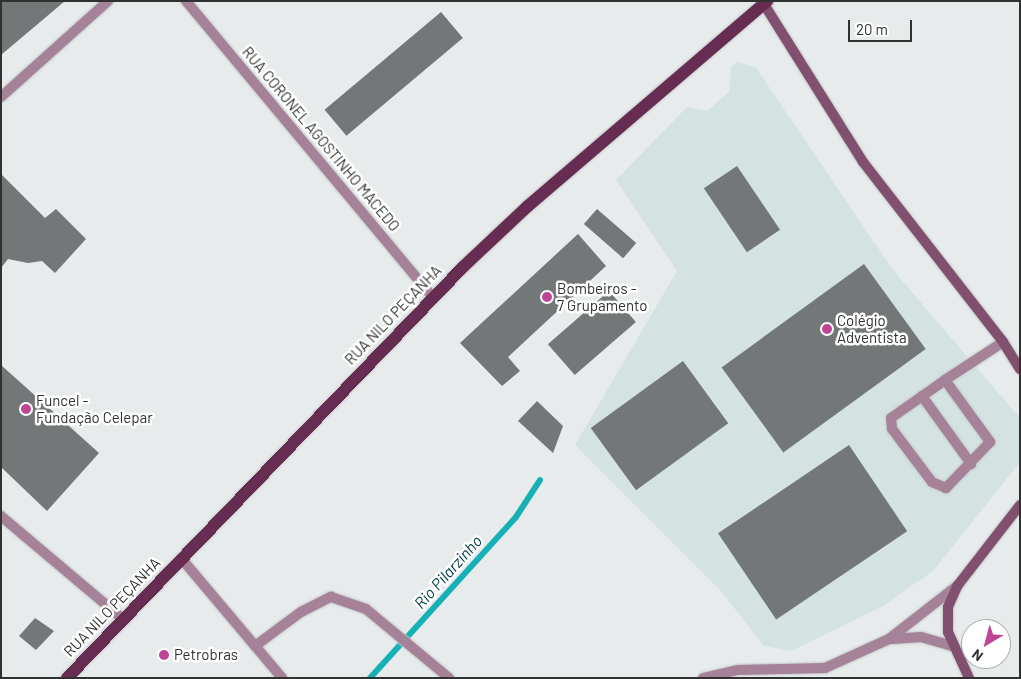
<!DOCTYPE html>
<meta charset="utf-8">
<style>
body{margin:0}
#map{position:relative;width:1021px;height:679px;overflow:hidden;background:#e7ebeb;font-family:Barlow,sans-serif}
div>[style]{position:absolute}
.built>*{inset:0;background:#d4e2e2}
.stream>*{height:6px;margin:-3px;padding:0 3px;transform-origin:3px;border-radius:3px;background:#16b0b7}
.building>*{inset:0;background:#737777;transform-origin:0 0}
.roads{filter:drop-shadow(0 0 1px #c2c6c6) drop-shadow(0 0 1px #c2c6c6)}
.lane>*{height:10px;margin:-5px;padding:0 5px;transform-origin:5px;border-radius:5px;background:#a58297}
.street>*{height:10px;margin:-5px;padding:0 5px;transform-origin:5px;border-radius:5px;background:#a58297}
.secondary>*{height:10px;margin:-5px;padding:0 5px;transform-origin:5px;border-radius:5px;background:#81506f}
.primary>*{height:12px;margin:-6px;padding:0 6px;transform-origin:6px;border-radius:6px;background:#662c52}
.dots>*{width:14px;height:14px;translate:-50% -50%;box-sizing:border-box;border:2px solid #fff;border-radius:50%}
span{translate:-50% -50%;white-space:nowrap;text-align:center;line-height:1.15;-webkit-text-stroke:5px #fff;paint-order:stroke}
.street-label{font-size:15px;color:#303232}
.poi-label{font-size:15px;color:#303232}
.left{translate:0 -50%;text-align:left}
.water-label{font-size:16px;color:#034245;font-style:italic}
.frame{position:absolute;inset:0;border:2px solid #303232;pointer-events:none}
.north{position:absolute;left:961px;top:619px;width:50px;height:50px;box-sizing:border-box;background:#fff;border:1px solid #acadad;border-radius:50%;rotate:217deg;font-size:14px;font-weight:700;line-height:20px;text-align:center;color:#303232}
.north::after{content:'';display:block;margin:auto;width:18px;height:22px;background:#bd4497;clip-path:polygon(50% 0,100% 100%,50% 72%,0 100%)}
.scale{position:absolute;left:848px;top:20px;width:64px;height:22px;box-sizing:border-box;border:2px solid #303232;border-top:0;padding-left:6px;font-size:15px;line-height:18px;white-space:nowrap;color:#303232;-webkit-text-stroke:4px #fff;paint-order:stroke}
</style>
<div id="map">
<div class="built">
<i style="clip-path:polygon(738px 62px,756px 68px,893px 270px,1020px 418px,1020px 462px,933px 571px,883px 606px,791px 651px,764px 646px,720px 590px,575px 445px,677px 271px,616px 180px,687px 107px,707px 111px,729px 92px,731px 67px)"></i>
</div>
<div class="stream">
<i style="left:370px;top:678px;width:217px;rotate:-47.8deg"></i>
<i style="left:516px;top:517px;width:44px;rotate:-57deg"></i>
</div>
<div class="building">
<i style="clip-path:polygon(1px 1px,65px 1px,1px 55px)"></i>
<i style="left:441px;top:12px;width:34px;height:152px;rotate:50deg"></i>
<i style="left:737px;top:166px;width:77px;height:40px;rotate:56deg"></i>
<i style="clip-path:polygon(1px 174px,45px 218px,56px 209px,86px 239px,55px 273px,42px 261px,28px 263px,8px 259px,1px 268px)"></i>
<i style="left:597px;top:209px;width:52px;height:20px;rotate:41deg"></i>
<i style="clip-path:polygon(578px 234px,606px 266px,508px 357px,520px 371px,502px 386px,460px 343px)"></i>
<i style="left:864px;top:264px;width:105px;height:176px;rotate:54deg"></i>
<i style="left:609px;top:291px;width:41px;height:81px;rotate:49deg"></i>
<i style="left:683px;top:361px;width:77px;height:114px;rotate:54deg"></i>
<i style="clip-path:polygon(1px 365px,99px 453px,47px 511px,1px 467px)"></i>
<i style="clip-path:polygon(537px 401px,563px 426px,553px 453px,518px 421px)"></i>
<i style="left:849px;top:445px;width:104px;height:158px;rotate:56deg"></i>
<i style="clip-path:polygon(35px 618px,54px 631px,36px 650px,19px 636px)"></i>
</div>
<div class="roads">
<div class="lane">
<i style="left:1px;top:97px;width:144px;rotate:-41.9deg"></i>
<i style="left:945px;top:380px;width:77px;rotate:54deg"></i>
<i style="left:990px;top:442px;width:64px;rotate:133.7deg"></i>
<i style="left:946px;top:488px;width:15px;rotate:-157deg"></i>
<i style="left:932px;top:482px;width:66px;rotate:-127deg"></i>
<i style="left:892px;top:429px;width:11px;rotate:-95deg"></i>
<i style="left:891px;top:418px;width:66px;rotate:-35.1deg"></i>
<i style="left:945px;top:380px;width:69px;rotate:-33.2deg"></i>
<i style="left:922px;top:396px;width:84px;rotate:54.2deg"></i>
<i style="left:1px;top:516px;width:160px;rotate:40.2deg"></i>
<i style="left:255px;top:646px;width:57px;rotate:-36.5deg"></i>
<i style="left:301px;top:612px;width:34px;rotate:-27deg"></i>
<i style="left:331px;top:597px;width:37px;rotate:19deg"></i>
<i style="left:366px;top:609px;width:108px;rotate:39.7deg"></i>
</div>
<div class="street">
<i style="left:186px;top:1px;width:386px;rotate:50.2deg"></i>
<i style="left:181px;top:558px;width:157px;rotate:49.9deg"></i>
<i style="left:892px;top:639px;width:29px;rotate:-4deg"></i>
<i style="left:921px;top:637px;width:33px;rotate:16deg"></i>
<i style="left:703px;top:678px;width:36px;rotate:-13deg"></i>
<i style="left:738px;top:670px;width:87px;rotate:-1.3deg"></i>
<i style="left:825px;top:668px;width:70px;rotate:-24.4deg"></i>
<i style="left:889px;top:639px;width:88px;rotate:-38deg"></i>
</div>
<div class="secondary">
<i style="left:762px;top:1px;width:190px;rotate:57.9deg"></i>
<i style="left:863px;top:162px;width:228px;rotate:52.1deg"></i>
<i style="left:1003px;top:342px;width:32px;rotate:58deg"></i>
<i style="left:969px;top:678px;width:51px;rotate:-114.5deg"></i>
<i style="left:948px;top:632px;width:25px;rotate:-90deg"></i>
<i style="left:948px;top:607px;width:24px;rotate:-66deg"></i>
<i style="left:958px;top:585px;width:101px;rotate:-52.2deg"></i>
</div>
<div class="primary">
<i style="left:67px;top:678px;width:571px;rotate:-46.06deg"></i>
<i style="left:463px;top:267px;width:89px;rotate:-43.2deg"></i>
<i style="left:528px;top:206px;width:315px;rotate:-40.6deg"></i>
</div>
</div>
<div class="dots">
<i style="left:547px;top:297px;background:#bd4497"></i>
<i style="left:827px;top:329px;background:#bd4497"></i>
<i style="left:26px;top:409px;background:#bd4497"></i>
<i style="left:164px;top:655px;background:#bd4497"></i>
</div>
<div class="street-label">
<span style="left:321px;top:139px;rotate:50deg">RUA CORONEL AGOSTINHO MACEDO</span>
<span style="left:393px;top:315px;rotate:-46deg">RUA NILO PEÇANHA</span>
<span style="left:112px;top:607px;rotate:-46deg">RUA NILO PEÇANHA</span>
</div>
<div class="poi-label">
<span class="left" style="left:557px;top:297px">Bombeiros -<br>7 Grupamento</span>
<span class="left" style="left:837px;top:329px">Colégio<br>Adventista</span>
<span class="left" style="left:36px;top:409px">Funcel -<br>Fundação Celepar</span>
<span class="left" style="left:174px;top:655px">Petrobras</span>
</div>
<div class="water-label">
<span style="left:448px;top:572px;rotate:-48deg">Rio Pilarzinho</span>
</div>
<div class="frame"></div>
<div class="north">N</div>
<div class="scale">20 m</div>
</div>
